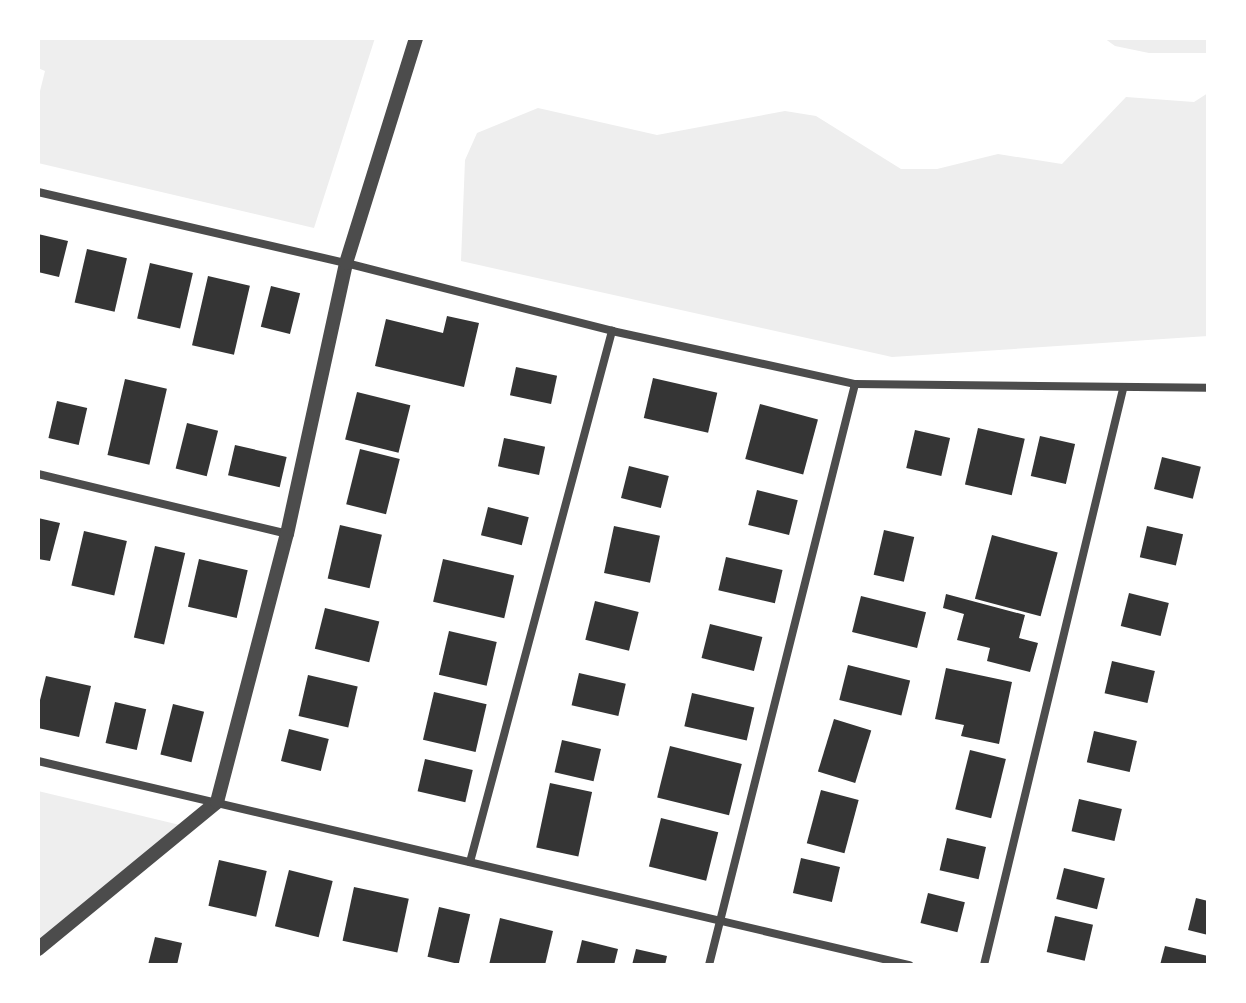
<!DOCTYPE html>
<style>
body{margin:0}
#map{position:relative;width:1246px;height:1003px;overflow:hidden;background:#fff;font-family:"Asap Condensed",sans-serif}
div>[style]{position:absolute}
.green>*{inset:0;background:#eee}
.building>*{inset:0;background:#353535;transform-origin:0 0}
.minor>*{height:8px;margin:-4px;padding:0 4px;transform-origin:4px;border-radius:4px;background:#4c4c4c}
.tertiary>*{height:14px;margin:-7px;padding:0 7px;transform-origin:7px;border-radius:7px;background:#4c4c4c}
span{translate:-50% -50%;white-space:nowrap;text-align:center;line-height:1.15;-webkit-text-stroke:6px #fff;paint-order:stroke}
.frame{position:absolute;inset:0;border:40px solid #fff;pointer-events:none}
</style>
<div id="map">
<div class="green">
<i style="clip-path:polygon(38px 38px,375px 38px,314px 228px,38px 163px,38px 99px,45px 71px,38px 68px)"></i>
<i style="clip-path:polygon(1104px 38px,1208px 38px,1208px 53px,1149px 53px,1115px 46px)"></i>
<i style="clip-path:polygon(1208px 93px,1208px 336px,892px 357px,461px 261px,465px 160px,477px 133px,538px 108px,657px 135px,785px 111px,816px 116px,901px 169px,937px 169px,998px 154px,1062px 164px,1126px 97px,1194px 102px)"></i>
<i style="clip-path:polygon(38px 791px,180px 825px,38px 942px)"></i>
</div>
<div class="building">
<i style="clip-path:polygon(38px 234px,68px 241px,59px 277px,38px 272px)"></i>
<i style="left:87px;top:249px;width:41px;height:55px;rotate:13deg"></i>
<i style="left:150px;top:263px;width:44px;height:57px;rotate:13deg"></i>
<i style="left:208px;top:276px;width:43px;height:71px;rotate:13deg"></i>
<i style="left:271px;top:286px;width:30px;height:42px;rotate:14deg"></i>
<i style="clip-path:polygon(447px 316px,479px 323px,464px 387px,375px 366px,386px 319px,443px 333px)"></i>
<i style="left:516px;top:367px;width:42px;height:29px;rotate:12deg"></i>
<i style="left:653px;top:378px;width:66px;height:41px;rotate:13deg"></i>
<i style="left:125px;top:379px;width:43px;height:78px;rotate:13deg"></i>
<i style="left:357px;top:392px;width:55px;height:49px;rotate:14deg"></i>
<i style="left:57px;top:401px;width:31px;height:38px;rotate:13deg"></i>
<i style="left:760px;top:404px;width:60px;height:57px;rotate:15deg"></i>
<i style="left:187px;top:423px;width:32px;height:47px;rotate:14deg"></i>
<i style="left:978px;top:428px;width:48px;height:58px;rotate:13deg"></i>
<i style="left:915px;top:430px;width:36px;height:39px;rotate:13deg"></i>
<i style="left:1040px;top:436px;width:36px;height:41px;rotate:13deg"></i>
<i style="left:504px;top:438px;width:42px;height:29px;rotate:12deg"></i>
<i style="left:235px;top:445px;width:53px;height:31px;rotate:13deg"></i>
<i style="left:360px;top:449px;width:41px;height:57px;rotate:14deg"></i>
<i style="left:1162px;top:457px;width:40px;height:33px;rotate:14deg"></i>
<i style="left:629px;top:466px;width:41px;height:33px;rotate:14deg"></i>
<i style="left:757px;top:490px;width:42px;height:36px;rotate:14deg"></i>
<i style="left:488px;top:507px;width:42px;height:29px;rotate:14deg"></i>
<i style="clip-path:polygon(38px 518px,60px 523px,50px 561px,38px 559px)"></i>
<i style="left:340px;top:525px;width:43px;height:55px;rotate:13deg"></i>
<i style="left:614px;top:526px;width:47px;height:48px;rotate:12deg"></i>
<i style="left:1147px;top:526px;width:37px;height:32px;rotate:13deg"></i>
<i style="left:884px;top:530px;width:31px;height:46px;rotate:13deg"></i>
<i style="left:84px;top:531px;width:44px;height:56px;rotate:13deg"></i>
<i style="left:992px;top:535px;width:68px;height:66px;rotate:15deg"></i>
<i style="left:155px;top:546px;width:31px;height:94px;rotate:13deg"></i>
<i style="left:726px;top:557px;width:58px;height:34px;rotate:13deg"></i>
<i style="left:199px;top:559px;width:50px;height:49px;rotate:13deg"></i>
<i style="left:443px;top:559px;width:73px;height:44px;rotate:13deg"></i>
<i style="left:1129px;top:593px;width:41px;height:34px;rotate:14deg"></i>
<i style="clip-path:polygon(946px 594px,1025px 615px,1019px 638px,1038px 643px,1030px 672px,987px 661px,990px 648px,957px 640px,964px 614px,943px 608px)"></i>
<i style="left:861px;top:596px;width:67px;height:37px;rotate:14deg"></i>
<i style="left:595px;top:601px;width:45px;height:40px;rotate:14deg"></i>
<i style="left:325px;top:608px;width:56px;height:42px;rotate:14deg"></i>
<i style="left:710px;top:624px;width:54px;height:35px;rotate:14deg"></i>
<i style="left:449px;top:631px;width:49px;height:45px;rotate:13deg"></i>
<i style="left:1112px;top:661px;width:44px;height:33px;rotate:13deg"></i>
<i style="left:848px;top:665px;width:64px;height:36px;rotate:14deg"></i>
<i style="clip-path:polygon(946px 668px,1012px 682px,999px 744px,961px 736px,964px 725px,935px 719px)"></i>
<i style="left:579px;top:673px;width:48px;height:33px;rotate:13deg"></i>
<i style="left:308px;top:675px;width:51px;height:42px;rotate:13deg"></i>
<i style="clip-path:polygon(46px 676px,91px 686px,79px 737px,38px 728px,38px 708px)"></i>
<i style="left:434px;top:692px;width:54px;height:49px;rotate:13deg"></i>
<i style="left:692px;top:693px;width:64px;height:34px;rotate:13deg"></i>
<i style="left:115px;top:702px;width:32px;height:42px;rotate:13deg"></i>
<i style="left:173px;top:704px;width:32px;height:52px;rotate:14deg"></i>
<i style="left:834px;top:719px;width:39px;height:55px;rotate:17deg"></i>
<i style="left:289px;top:729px;width:41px;height:33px;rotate:14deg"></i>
<i style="left:1094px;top:731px;width:44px;height:32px;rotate:13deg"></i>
<i style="left:562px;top:740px;width:40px;height:33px;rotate:13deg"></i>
<i style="left:670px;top:746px;width:74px;height:53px;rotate:14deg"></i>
<i style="left:970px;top:750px;width:37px;height:61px;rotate:14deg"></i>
<i style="left:425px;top:759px;width:49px;height:33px;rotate:13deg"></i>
<i style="left:550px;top:783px;width:43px;height:66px;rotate:12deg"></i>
<i style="left:821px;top:790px;width:39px;height:55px;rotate:15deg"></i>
<i style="left:1079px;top:799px;width:44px;height:33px;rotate:13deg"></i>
<i style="left:661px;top:818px;width:59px;height:50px;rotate:14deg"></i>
<i style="left:947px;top:838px;width:40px;height:33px;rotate:13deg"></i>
<i style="left:801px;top:858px;width:40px;height:36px;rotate:13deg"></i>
<i style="left:219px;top:860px;width:49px;height:47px;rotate:13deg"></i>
<i style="left:1064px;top:868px;width:42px;height:32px;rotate:14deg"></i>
<i style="left:289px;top:870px;width:45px;height:58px;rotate:14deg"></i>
<i style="left:354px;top:887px;width:56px;height:55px;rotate:12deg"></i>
<i style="left:928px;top:893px;width:38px;height:31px;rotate:14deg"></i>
<i style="clip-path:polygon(1196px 898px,1208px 901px,1208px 935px,1188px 930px)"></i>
<i style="left:439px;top:907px;width:32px;height:51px;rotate:13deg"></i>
<i style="left:1055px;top:916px;width:39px;height:37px;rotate:13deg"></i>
<i style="clip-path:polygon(500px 918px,553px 931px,545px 965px,489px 965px)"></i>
<i style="clip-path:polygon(155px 937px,182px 943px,177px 965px,148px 965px)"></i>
<i style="clip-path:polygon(582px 940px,618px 949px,614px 965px,576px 965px)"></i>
<i style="clip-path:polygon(1165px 946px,1208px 956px,1208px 965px,1160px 965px)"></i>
<i style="clip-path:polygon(636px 949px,667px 956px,665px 965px,632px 965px)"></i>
</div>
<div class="minor">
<i style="left:38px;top:192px;width:316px;rotate:13deg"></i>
<i style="left:346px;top:263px;width:275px;rotate:14.3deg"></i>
<i style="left:612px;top:331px;width:249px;rotate:12.3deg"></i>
<i style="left:855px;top:384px;width:353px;rotate:0.6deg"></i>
<i style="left:38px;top:474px;width:256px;rotate:13.5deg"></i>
<i style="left:38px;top:761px;width:895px;rotate:13.18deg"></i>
<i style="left:470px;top:862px;width:550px;rotate:-75.03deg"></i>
<i style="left:709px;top:965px;width:599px;rotate:-75.89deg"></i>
<i style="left:984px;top:965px;width:593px;rotate:-76.43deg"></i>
</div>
<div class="tertiary">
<i style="left:38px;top:949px;width:232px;rotate:-39.4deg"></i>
<i style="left:217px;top:802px;width:277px;rotate:-75.4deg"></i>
<i style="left:287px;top:534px;width:277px;rotate:-77.7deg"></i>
<i style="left:346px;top:263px;width:236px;rotate:-72.7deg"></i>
</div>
<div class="frame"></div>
</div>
